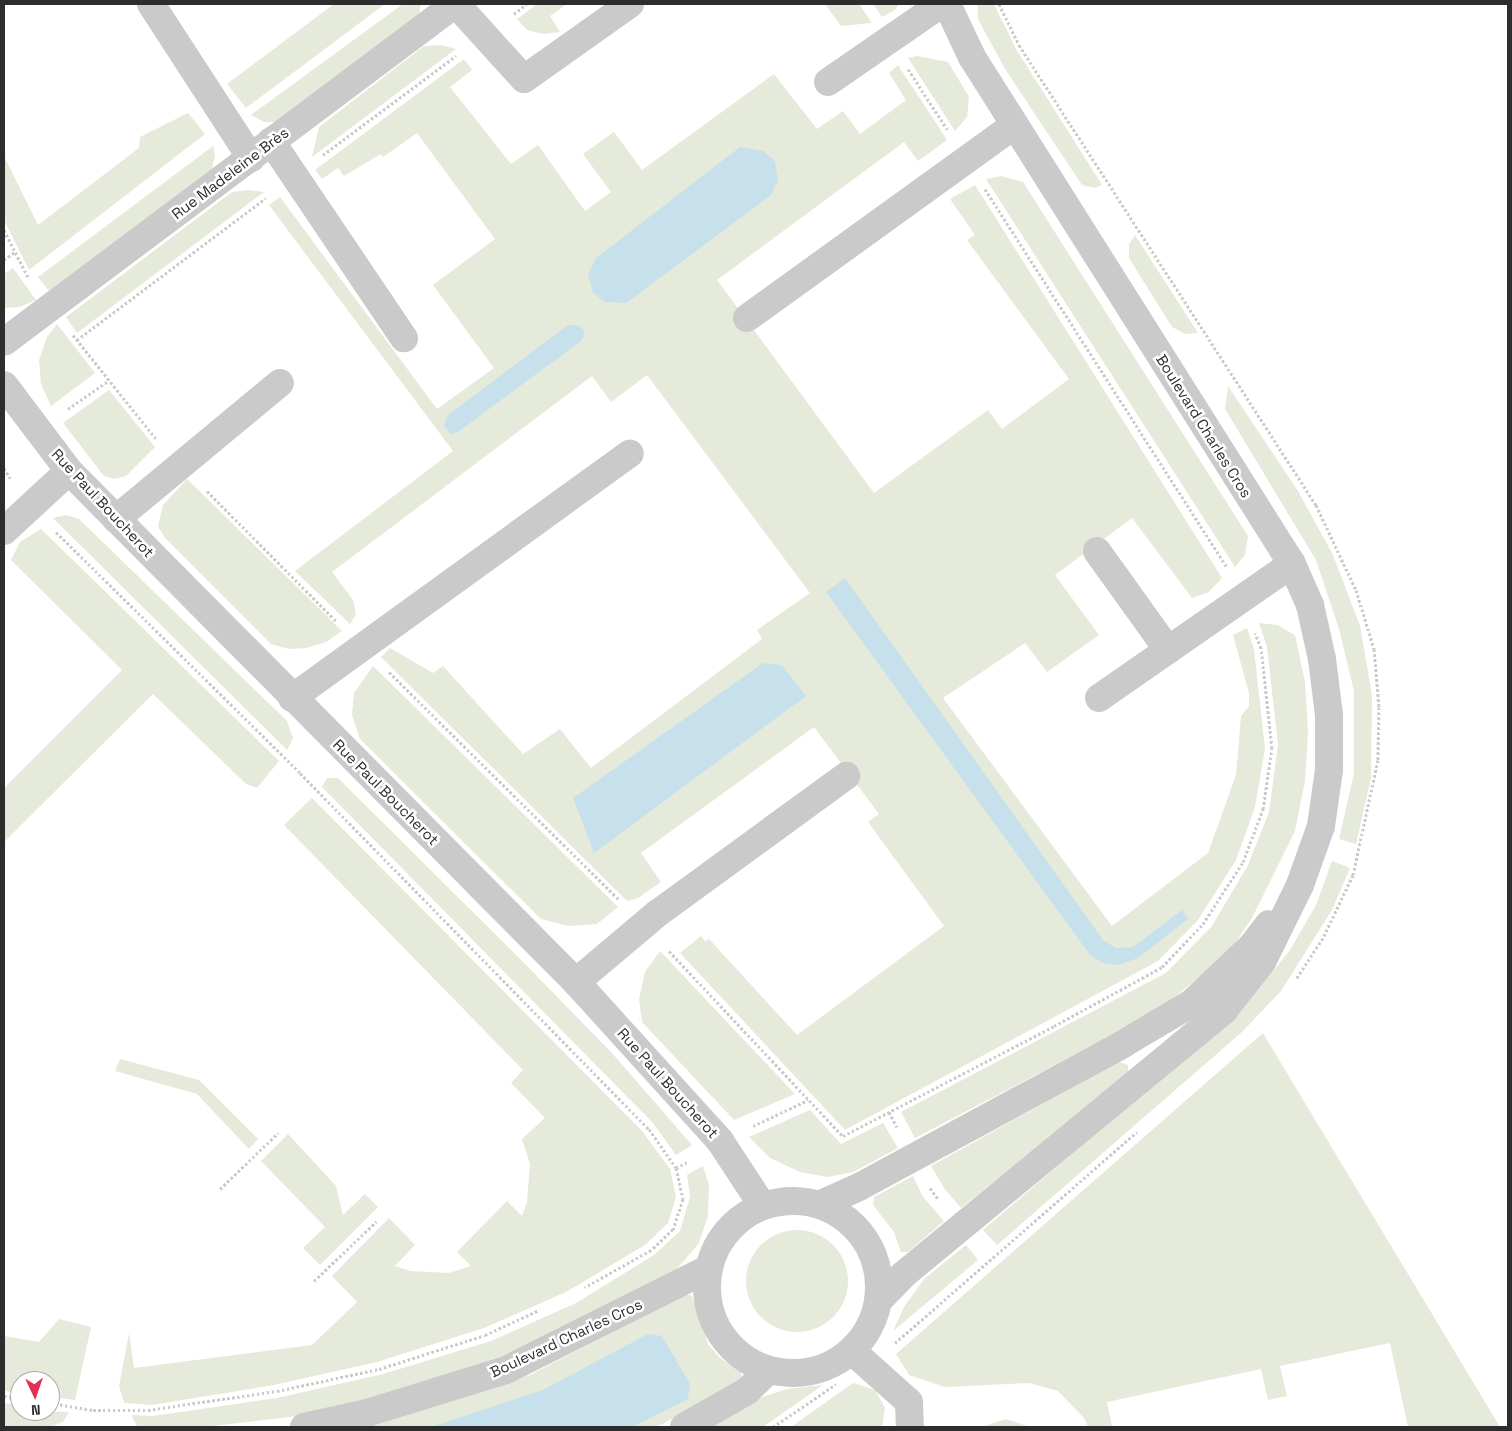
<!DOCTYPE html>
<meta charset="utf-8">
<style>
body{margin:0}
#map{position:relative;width:1512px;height:1431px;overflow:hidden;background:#fff;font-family:"Space Grotesk",sans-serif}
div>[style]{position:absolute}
.green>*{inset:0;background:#e5eada}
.round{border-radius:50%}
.water>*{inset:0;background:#c6e1eb}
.path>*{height:3px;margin-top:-1.5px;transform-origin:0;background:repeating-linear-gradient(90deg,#cacaca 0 2.5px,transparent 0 5px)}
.minor>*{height:28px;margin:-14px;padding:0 14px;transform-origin:14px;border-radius:14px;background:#cacaca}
.minor>.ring{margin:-14px;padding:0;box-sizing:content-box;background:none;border:28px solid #cacaca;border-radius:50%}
span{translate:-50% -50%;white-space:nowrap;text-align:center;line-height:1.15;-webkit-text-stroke:5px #fff;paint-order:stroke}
.street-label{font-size:15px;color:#2d2d2d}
.frame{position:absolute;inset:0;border:5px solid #2d2d2d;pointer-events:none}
.north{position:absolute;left:10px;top:1371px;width:50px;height:50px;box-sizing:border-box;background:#fff;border:1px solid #ababab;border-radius:50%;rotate:177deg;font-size:14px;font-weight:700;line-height:20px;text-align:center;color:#2d2d2d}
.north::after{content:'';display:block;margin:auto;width:18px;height:22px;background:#e42e53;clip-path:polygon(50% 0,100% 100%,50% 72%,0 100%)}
</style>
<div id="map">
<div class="green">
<i style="clip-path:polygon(334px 4px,385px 4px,246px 108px,227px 84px)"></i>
<i style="clip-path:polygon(403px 4px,421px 4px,419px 14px,275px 122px,264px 122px,251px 115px)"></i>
<i style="clip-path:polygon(537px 4px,567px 4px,550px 16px,560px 32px,543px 34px,527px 30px,517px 19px)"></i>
<i style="clip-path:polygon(825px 4px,859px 4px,872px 23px,841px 26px)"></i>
<i style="clip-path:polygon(873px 4px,899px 4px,895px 10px,882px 17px)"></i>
<i style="clip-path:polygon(978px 4px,994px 4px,1016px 49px,1102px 185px,1095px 188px,1082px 185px,1005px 69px,978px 19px)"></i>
<i style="clip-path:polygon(441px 45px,456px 49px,312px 157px,319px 127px,424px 46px)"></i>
<i style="clip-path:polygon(917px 56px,948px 62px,969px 97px,967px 117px,955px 131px,908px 58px)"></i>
<i style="clip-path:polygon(464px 59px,472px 70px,450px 87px,511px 164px,538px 145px,585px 211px,611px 192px,583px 154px,614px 132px,642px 170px,774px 74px,817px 129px,843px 111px,860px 134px,906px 100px,889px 73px,898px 65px,947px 140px,918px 161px,904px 142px,717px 280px,874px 493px,988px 410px,1002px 429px,1069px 379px,967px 240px,975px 235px,950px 199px,975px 185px,1222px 578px,1209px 592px,1192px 598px,1132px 518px,1055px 575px,1099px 635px,1047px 672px,1025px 643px,943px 698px,1112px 926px,1208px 853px,1236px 775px,1241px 716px,1249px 706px,1249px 693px,1233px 635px,1247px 628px,1254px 649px,1265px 749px,1255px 807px,1236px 860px,1198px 920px,1158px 961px,845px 1130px,680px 953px,701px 936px,705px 941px,709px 939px,797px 1035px,944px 926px,868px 822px,879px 814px,814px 727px,641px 853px,661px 882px,638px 898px,627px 901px,381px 657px,390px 648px,433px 673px,443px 666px,523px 754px,560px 729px,591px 768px,762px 639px,757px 630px,810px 593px,647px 375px,611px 402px,592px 376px,332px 572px,353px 600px,356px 614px,350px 624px,295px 571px,453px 451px,269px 205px,280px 197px,437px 409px,494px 368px,433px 285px,495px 239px,417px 133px,383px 157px,381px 154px,344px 176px,338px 168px,322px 179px,315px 170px)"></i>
<i style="clip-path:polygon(188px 113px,205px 134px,29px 270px,4px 220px,4px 156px,38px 225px,139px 148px,140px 137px)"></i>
<i style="clip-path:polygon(213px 146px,215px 155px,212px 169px,49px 291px,38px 277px)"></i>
<i style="clip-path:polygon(1001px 176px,1023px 182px,1248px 536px,1245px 555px,1235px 567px,986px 179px)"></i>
<i style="clip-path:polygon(249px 190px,264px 192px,77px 333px,66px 317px,232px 192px)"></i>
<i style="clip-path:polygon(1135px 235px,1198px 333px,1186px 334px,1172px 327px,1129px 258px,1129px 244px)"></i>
<i style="clip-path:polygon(13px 268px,36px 300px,20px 307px,4px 308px,4px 274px)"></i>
<i style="clip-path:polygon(57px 324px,95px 373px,51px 406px,41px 384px,39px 360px,47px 337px)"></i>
<i style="clip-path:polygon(1228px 386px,1298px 491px,1333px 555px,1360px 626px,1372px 695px,1371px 778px,1356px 844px,1339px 839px,1354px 773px,1354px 691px,1339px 629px,1316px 560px,1225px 409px)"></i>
<i style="clip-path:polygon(109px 390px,155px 447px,126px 476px,114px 479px,104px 476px,63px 423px)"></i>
<i style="clip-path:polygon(187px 479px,342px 631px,326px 642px,306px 648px,289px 649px,271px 644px,165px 538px,158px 526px,163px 505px)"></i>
<i style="clip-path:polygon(66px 515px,79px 519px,287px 721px,293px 738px,287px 750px,53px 518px)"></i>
<i style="clip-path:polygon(41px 529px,279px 761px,257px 788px,246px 784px,153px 694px,4px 842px,4px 788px,122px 670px,11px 560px,20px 542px)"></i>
<i style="clip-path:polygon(1259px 623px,1277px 625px,1295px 635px,1305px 682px,1308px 732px,1305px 781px,1295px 831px,1252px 918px,1228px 954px,1156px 1012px,915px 1138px,901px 1112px,1166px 973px,1212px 926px,1248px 865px,1269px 812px,1278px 745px,1267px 647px)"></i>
<i style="clip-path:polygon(373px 666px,618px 907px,597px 924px,568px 926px,541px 919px,360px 739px,352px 715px,354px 693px)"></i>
<i style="clip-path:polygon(327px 778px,338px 778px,528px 967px,611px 1052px,692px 1145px,676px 1155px,653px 1123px,322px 787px)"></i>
<i style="clip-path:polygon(312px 798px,642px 1131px,670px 1169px,676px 1197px,668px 1223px,645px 1245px,566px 1292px,484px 1328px,377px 1362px,274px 1385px,152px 1405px,124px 1403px,119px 1386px,129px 1333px,134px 1368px,312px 1345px,357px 1302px,332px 1276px,389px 1218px,415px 1245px,395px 1266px,411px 1271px,449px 1273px,471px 1266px,457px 1252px,507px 1201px,522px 1216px,527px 1202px,530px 1164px,522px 1139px,545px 1118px,511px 1083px,523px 1070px,284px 825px)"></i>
<i style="clip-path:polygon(1332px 861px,1350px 868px,1332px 910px,1281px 991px,1242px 1032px,997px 1245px,983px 1230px,1220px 1027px,1256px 992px,1290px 950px,1316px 905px)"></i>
<i style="clip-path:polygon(660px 951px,795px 1094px,734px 1120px,642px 1022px,639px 999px,645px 972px)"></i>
<i style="clip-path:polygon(1263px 1033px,1500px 1427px,1408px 1427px,1390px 1343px,1280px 1366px,1287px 1396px,1268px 1400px,1261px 1369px,1107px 1402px,1112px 1427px,1088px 1427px,1084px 1418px,1058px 1391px,1029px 1383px,945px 1387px,909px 1375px,896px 1354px)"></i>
<i style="clip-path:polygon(120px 1059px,199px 1080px,258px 1139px,249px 1149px,197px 1094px,115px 1071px)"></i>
<i style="clip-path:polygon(1118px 1062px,1128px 1065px,1128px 1074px,961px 1208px,944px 1188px,931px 1166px)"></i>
<i style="clip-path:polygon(810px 1110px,841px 1144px,883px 1123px,898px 1148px,853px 1172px,827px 1177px,800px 1172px,770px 1158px,749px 1137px)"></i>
<i style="clip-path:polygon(288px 1134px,336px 1186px,343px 1215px,365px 1194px,378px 1207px,320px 1265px,303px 1248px,325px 1227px,261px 1161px)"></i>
<i style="clip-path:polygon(703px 1166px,709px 1185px,708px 1216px,699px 1243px,677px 1269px,597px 1312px,500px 1357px,368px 1400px,298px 1416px,204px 1427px,146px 1427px,137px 1426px,131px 1415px,153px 1416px,277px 1398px,383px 1374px,491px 1341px,576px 1303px,654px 1255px,680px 1231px,690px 1197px,687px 1175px)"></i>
<i style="clip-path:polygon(913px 1176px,923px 1197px,944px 1221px,908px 1252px,901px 1252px,894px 1232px,873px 1205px,874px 1197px)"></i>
<i class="round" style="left:746px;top:1230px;width:102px;height:102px"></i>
<i style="clip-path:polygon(966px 1245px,978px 1260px,893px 1331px,904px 1307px,924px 1279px)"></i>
<i style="clip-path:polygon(686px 1294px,692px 1296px,708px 1344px,720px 1358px,741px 1372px,742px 1380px,657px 1427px,362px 1427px,530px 1375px)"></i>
<i style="clip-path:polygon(59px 1319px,91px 1327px,75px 1400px,50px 1397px,50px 1381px,20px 1381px,20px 1393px,4px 1391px,4px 1336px,39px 1342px)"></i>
<i style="clip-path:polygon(853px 1383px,875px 1390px,885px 1408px,882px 1427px,791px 1427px)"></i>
<i style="clip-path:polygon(823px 1385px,763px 1427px,709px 1427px,756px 1399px,787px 1389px)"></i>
<i style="clip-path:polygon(4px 1403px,20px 1405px,20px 1411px,69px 1412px,63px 1422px,51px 1427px,4px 1426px)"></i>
<i style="clip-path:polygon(1006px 1419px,1030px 1427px,982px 1427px)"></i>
</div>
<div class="water">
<i style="clip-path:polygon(740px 147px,763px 151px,775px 161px,778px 181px,770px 196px,626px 303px,605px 302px,593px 293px,588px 274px,596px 258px)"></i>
<i style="clip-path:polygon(568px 325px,580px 326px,585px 332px,581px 341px,458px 432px,451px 434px,444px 426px,447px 416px)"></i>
<i style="clip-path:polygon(845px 578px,1103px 940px,1116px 948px,1133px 947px,1182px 910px,1188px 919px,1138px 958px,1118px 965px,1103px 963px,1090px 955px,826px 592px)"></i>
<i style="clip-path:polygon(763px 663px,782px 665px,806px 696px,594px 853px,573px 798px)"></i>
<i style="clip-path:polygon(648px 1334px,662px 1336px,690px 1384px,688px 1399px,632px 1427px,431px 1427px,543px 1390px)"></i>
</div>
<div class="path">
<i style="left:999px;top:4px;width:46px;rotate:64deg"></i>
<i style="left:1019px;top:45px;width:548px;rotate:57.15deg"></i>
<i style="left:1316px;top:505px;width:94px;rotate:64.8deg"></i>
<i style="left:1356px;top:590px;width:62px;rotate:73deg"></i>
<i style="left:1374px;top:649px;width:58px;rotate:85.1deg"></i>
<i style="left:1379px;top:707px;width:53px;rotate:91.1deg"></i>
<i style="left:1378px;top:760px;width:118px;rotate:102.3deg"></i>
<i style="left:1353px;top:875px;width:70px;rotate:115.5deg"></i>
<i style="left:1323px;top:938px;width:49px;rotate:123.4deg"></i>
<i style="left:514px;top:14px;width:16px;rotate:-38deg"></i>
<i style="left:908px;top:69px;width:72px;rotate:57deg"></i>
<i style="left:323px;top:155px;width:166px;rotate:-36.7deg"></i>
<i style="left:985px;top:189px;width:449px;rotate:57.4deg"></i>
<i style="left:4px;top:230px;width:55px;rotate:63deg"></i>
<i style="left:4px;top:260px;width:14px;rotate:-36deg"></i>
<i style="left:73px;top:335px;width:134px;rotate:51.3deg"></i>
<i style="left:77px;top:340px;width:236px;rotate:-36.9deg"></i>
<i style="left:68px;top:409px;width:49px;rotate:-35deg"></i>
<i style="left:4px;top:468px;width:12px;rotate:59deg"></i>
<i style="left:207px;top:491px;width:183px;rotate:45.2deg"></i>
<i style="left:56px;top:532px;width:343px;rotate:44.6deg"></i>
<i style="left:300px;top:773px;width:499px;rotate:45.6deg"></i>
<i style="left:649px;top:1129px;width:47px;rotate:55.3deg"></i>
<i style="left:676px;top:1168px;width:32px;rotate:77deg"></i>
<i style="left:683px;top:1199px;width:32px;rotate:108deg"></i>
<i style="left:673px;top:1229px;width:30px;rotate:136deg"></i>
<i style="left:651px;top:1250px;width:76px;rotate:150.7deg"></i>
<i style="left:389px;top:672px;width:324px;rotate:44.7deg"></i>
<i style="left:669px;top:951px;width:254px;rotate:46.8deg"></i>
<i style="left:843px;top:1136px;width:238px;rotate:-27.5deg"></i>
<i style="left:1054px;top:1026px;width:123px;rotate:-28.6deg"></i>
<i style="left:1162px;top:967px;width:59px;rotate:-46.4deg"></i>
<i style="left:1203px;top:924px;width:74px;rotate:-57.2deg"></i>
<i style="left:1243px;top:862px;width:57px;rotate:-69.3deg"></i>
<i style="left:1263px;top:809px;width:62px;rotate:-81.6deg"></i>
<i style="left:1272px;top:748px;width:101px;rotate:-96.3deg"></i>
<i style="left:1261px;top:648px;width:16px;rotate:-112deg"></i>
<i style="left:889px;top:1112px;width:17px;rotate:62deg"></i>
<i style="left:753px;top:1126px;width:61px;rotate:-25.3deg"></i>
<i style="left:676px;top:1168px;width:15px;rotate:-28deg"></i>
<i style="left:930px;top:1188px;width:14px;rotate:54deg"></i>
<i style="left:220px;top:1189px;width:81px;rotate:-44deg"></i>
<i style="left:314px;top:1281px;width:86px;rotate:-43.6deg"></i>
<i style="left:895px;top:1343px;width:321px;rotate:-41.1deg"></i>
<i style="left:4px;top:1396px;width:16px;rotate:11deg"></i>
<i style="left:50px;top:1403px;width:44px;rotate:9.2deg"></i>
<i style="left:93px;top:1410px;width:55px"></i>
<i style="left:148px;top:1410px;width:130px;rotate:-8.4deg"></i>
<i style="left:277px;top:1391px;width:104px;rotate:-12.2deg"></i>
<i style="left:379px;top:1369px;width:111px;rotate:-17.8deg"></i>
<i style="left:485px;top:1335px;width:60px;rotate:-24.8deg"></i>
<i style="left:773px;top:1427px;width:76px;rotate:-34.3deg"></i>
</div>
<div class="minor">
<i style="left:151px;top:4px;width:184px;rotate:57deg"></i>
<i style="left:456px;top:4px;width:101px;rotate:47.8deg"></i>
<i style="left:524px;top:79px;width:130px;rotate:-35.3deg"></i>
<i style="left:828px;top:82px;width:137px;rotate:-34.6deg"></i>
<i style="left:271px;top:141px;width:238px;rotate:56deg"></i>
<i style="left:747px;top:318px;width:330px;rotate:-35.8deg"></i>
<i style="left:4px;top:342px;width:564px;rotate:-36.85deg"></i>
<i style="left:4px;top:385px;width:108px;rotate:52.9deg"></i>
<i style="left:69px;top:471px;width:720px;rotate:45.23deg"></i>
<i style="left:576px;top:982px;width:215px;rotate:47.8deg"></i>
<i style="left:720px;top:1141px;width:77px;rotate:56.7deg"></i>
<i style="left:116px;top:519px;width:213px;rotate:-39.7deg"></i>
<i style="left:4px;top:531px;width:88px;rotate:-42.7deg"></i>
<i style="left:1097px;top:551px;width:122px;rotate:54.4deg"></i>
<i style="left:292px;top:698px;width:417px;rotate:-35.9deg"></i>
<i style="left:1099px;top:698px;width:235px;rotate:-34.8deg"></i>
<i style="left:576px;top:982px;width:107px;rotate:-40.1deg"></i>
<i style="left:658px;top:913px;width:233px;rotate:-36.1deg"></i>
<i class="ring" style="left:707px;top:1201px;width:144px;height:144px"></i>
<i style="left:821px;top:1204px;width:42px;rotate:-24.1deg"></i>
<i style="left:859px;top:1187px;width:300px;rotate:-28.4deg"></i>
<i style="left:1123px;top:1044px;width:80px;rotate:-30.7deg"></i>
<i style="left:1192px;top:1003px;width:81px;rotate:-43.5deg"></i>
<i style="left:1251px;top:947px;width:29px;rotate:-52deg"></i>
<i style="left:880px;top:1299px;width:33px;rotate:-46deg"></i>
<i style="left:903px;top:1275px;width:416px;rotate:-39.5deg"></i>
<i style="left:1224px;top:1010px;width:61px;rotate:-51.6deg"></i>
<i style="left:1262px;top:962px;width:86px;rotate:-63.7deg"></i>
<i style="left:1300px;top:885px;width:63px;rotate:-70.4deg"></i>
<i style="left:1321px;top:826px;width:57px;rotate:-81.9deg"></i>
<i style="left:1329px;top:770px;width:55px;rotate:-90deg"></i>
<i style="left:1329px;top:715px;width:56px;rotate:-97.1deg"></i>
<i style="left:1322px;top:659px;width:55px;rotate:-102.5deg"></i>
<i style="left:1310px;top:605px;width:45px;rotate:-113.7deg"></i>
<i style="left:1292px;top:564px;width:600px;rotate:-122.26deg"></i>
<i style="left:972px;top:57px;width:59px;rotate:-115.3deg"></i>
<i style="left:852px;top:1351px;width:76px;rotate:41.8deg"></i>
<i style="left:909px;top:1402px;width:25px;rotate:88deg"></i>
<i style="left:304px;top:1427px;width:65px;rotate:-12.5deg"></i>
<i style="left:367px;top:1413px;width:145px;rotate:-17.2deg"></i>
<i style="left:506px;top:1370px;width:226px;rotate:-26.6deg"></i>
<i style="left:684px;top:1427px;width:73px;rotate:-29.7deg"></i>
<i style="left:747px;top:1391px;width:30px;rotate:-44deg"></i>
</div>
<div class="street-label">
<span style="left:230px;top:173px;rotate:-37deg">Rue Madeleine Brès</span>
<span style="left:1204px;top:426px;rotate:58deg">Boulevard Charles Cros</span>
<span style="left:103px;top:503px;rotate:47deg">Rue Paul Boucherot</span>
<span style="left:386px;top:792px;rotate:45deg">Rue Paul Boucherot</span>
<span style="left:668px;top:1083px;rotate:48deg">Rue Paul Boucherot</span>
<span style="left:566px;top:1338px;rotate:-25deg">Boulevard Charles Cros</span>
</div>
<div class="frame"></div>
<div class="north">N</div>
</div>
